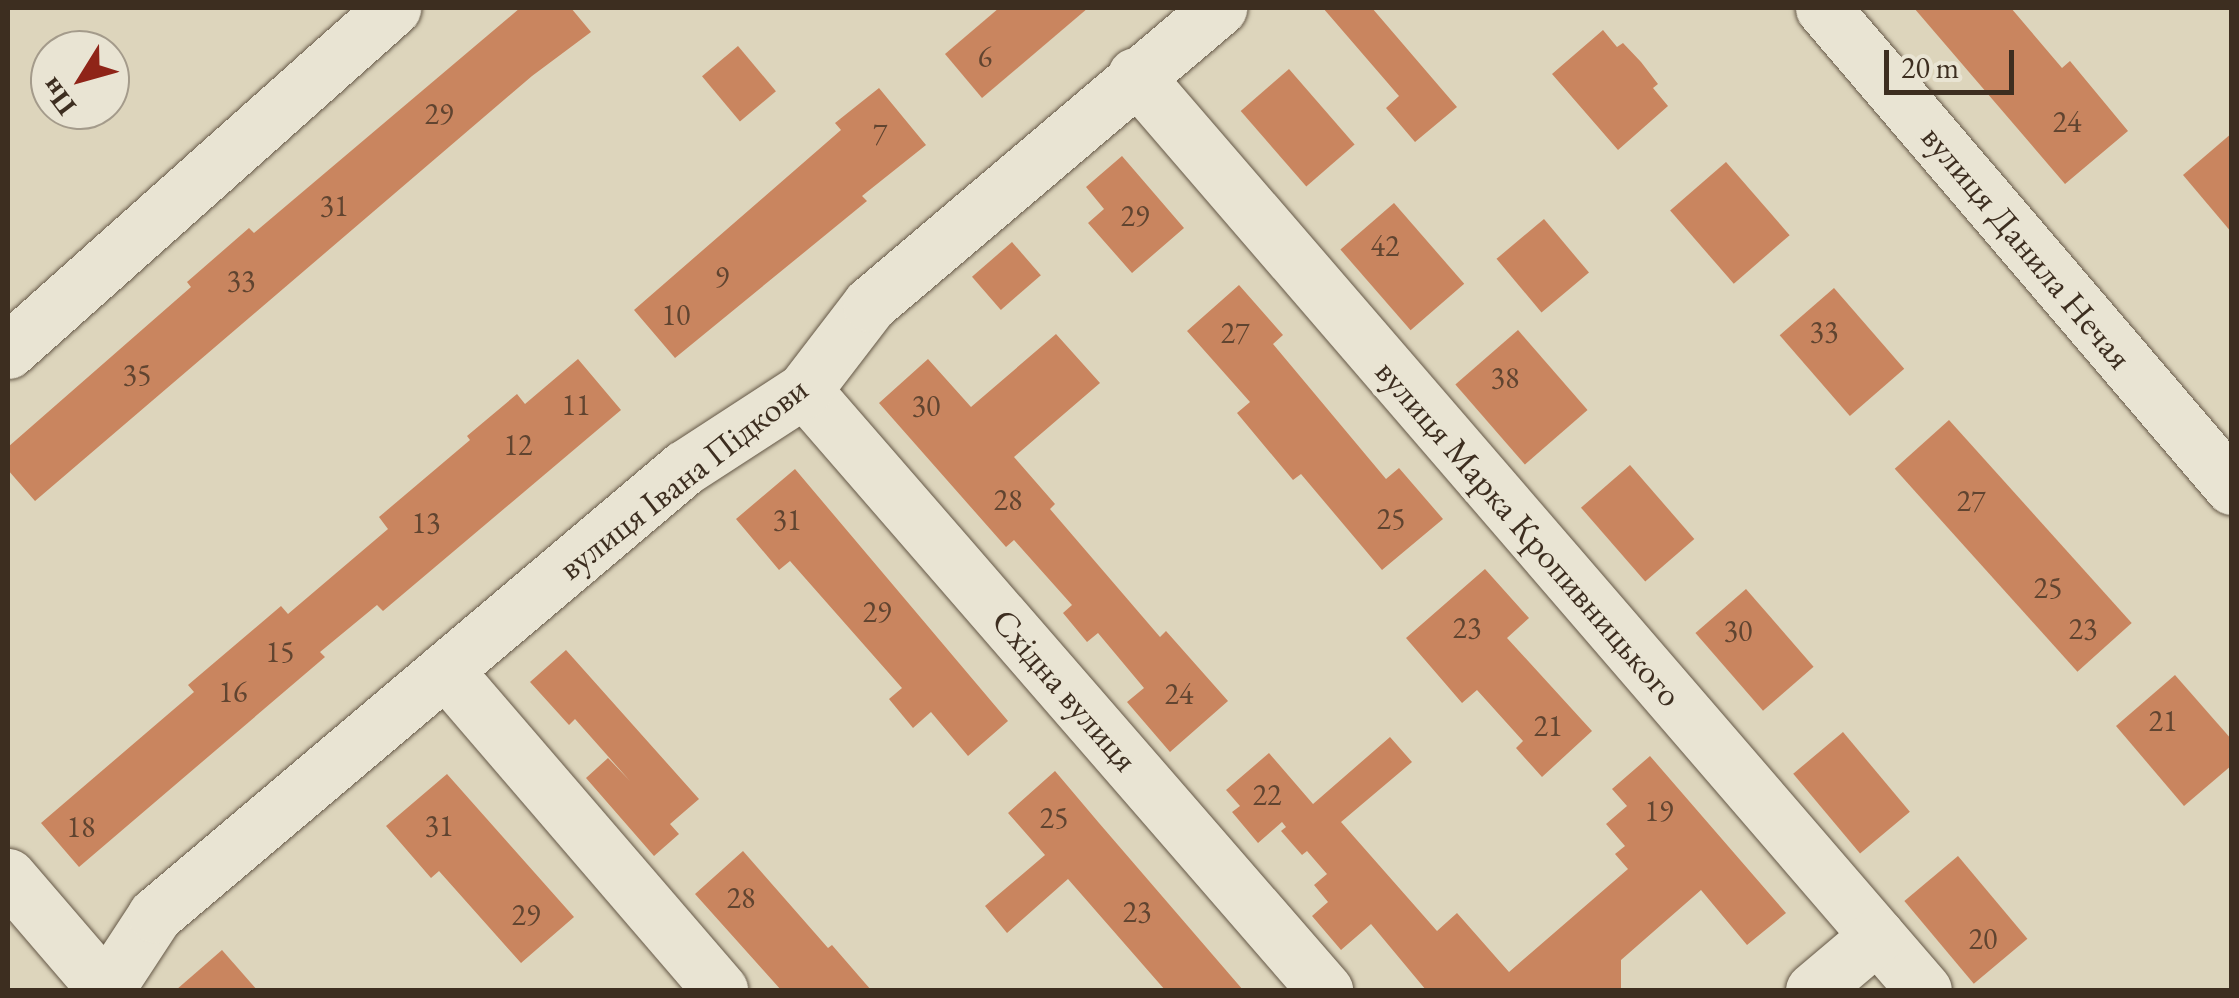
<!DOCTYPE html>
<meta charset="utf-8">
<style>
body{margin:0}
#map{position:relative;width:2239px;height:998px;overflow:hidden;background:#ddd5bc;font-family:"EB Garamond",serif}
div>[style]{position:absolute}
.building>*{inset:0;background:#c9855f;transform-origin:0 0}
.roads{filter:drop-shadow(0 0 2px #655847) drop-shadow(0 0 2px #655847)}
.minor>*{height:55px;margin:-27.5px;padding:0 27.5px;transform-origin:27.5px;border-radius:27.5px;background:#e9e4d3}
span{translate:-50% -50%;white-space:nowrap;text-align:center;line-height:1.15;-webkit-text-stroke:9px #e9e4d3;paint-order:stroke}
.number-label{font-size:30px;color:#604430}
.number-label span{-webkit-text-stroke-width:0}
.street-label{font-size:35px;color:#3d2e20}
.frame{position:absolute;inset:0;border:10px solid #3d2e20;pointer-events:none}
.north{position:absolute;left:30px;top:30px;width:100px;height:100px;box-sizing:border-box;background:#e9e4d3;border:2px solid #a49b8b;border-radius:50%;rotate:233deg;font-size:28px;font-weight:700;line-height:40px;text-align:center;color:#3d2e20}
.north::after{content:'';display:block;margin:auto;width:35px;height:45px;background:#8f2418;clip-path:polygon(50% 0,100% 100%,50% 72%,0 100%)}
.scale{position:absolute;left:1884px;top:50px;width:130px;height:45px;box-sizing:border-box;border:5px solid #3d2e20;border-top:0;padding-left:12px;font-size:30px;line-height:35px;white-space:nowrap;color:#3d2e20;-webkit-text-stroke:8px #e9e4d3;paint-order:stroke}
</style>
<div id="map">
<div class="building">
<i style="clip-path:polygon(520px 8px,571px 8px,591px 32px,532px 76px,35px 501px,8px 470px,8px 447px,191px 287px,187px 282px,249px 228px,254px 233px)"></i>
<i style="clip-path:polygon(999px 8px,1088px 8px,982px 98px,945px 54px)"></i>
<i style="clip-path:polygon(1323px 8px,1372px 8px,1457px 107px,1415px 142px,1386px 108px,1399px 96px)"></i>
<i style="clip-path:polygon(1914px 8px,2011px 8px,2062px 68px,2070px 61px,2128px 131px,2065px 184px)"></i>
<i style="clip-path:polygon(1603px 30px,1617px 47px,1623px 43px,1641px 62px,1658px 84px,1653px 88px,1668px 106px,1618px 150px,1552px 74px)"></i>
<i style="left:738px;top:46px;width:59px;height:47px;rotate:50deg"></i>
<i style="left:1289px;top:69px;width:100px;height:64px;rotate:49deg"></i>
<i style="clip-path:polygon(879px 88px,926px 145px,862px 196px,867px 201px,675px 358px,634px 310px,841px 130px,835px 123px)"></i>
<i style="clip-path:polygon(2232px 133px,2232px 233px,2183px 175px)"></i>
<i style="clip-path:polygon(1122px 156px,1184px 228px,1132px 273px,1088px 223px,1104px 209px,1086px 187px)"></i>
<i style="left:1726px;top:162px;width:97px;height:74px;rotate:49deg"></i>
<i style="left:1394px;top:203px;width:107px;height:71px;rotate:49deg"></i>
<i style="left:1544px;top:219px;width:70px;height:62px;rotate:50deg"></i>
<i style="left:1012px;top:242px;width:44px;height:53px;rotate:49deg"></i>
<i style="clip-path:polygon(1239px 285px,1283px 335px,1273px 344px,1386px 479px,1399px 468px,1443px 519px,1382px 570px,1301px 474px,1293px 480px,1237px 413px,1250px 402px,1187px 331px)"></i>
<i style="left:1834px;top:288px;width:107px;height:72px;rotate:49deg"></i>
<i style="left:1518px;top:330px;width:106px;height:83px;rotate:49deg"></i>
<i style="clip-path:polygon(1056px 334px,1100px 383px,1014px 457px,1055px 504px,1050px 509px,1160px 637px,1166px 631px,1228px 701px,1170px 752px,1127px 702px,1144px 688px,1098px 633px,1087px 642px,1063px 613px,1072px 605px,1014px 540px,1006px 547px,879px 403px,928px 359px,971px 407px)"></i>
<i style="clip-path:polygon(578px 359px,621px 410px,383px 611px,377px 605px,320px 652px,325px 657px,79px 867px,41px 823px,194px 692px,188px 685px,281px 606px,288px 614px,388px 529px,379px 517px,470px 440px,467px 436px,517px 394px,525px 404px)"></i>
<i style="left:1949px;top:420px;width:273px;height:73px;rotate:48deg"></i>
<i style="left:1630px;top:465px;width:98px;height:65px;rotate:49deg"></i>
<i style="clip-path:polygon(795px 469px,1008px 721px,968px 756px,931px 712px,913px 728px,889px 699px,902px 688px,790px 561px,779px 570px,736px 519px)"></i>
<i style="clip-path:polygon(1485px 569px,1529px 618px,1507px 638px,1592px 731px,1542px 777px,1516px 748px,1523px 741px,1477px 690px,1462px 703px,1406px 638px)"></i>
<i style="left:1746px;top:589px;width:103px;height:67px;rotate:49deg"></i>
<i style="clip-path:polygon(566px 650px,699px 799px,670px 824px,679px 834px,654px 856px,586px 778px,608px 758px,630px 781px,575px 719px,569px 725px,530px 682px)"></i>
<i style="clip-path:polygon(2175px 675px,2232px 740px,2232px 765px,2184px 806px,2116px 726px)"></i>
<i style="left:1843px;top:732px;width:104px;height:65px;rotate:50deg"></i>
<i style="clip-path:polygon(1390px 737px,1412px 762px,1341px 822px,1437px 931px,1457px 913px,1509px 972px,1628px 869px,1615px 854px,1625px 846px,1606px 824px,1627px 806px,1612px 789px,1650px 756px,1786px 913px,1747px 945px,1701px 890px,1621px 960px,1621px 990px,1426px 990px,1371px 924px,1341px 950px,1312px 916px,1328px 902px,1314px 885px,1327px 874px,1307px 851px,1302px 855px,1281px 831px,1286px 827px,1282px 822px,1258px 843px,1232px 812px,1240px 806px,1226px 790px,1269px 753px,1313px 804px)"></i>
<i style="clip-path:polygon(1055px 771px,1099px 823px,1243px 990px,1165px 990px,1068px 879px,1007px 933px,985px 906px,1045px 855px,1008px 813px)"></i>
<i style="clip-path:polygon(447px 774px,574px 917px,521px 963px,439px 871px,431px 878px,386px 826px)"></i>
<i style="clip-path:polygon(743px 851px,828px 948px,832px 945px,871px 990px,781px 990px,695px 894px)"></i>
<i style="left:1958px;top:856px;width:108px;height:70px;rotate:50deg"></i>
<i style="clip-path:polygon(222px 950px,257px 990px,176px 990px)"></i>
</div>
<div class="roads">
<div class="minor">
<i style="left:1823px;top:8px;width:630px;rotate:49.51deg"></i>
<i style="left:1135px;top:75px;width:1208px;rotate:49.23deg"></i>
<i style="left:8px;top:351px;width:516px;rotate:-41.7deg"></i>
<i style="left:804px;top:390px;width:795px;rotate:49.03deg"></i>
<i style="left:445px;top:670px;width:422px;rotate:49.3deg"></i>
<i style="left:8px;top:876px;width:150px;rotate:49.3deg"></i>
<i style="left:106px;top:990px;width:90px;rotate:-56.8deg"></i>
<i style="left:155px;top:915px;width:693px;rotate:-40.2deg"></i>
<i style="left:684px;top:468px;width:143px;rotate:-33deg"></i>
<i style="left:804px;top:390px;width:108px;rotate:-52.5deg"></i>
<i style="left:870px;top:304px;width:458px;rotate:-40.3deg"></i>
<i style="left:1813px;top:990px;width:84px;rotate:-40.2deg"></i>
</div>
</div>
<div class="number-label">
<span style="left:985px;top:57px">6</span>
<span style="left:439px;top:114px">29</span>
<span style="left:2067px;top:122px">24</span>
<span style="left:880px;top:134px">7</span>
<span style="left:334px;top:206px">31</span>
<span style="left:1135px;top:216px">29</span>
<span style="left:1385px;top:246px">42</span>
<span style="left:722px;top:277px">9</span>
<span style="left:241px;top:281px">33</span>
<span style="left:676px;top:315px">10</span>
<span style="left:1824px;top:332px">33</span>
<span style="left:1235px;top:333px">27</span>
<span style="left:137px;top:375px">35</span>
<span style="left:1505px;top:378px">38</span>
<span style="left:576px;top:405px">11</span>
<span style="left:926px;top:406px">30</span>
<span style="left:518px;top:445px">12</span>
<span style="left:1008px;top:500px">28</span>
<span style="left:1971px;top:501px">27</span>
<span style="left:1391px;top:519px">25</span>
<span style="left:787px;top:520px">31</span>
<span style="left:426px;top:523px">13</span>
<span style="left:2048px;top:588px">25</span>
<span style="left:877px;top:612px">29</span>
<span style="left:1467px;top:628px">23</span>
<span style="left:2083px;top:629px">23</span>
<span style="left:1738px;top:631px">30</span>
<span style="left:280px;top:652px">15</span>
<span style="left:233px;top:692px">16</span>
<span style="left:1179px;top:694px">24</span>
<span style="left:2163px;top:721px">21</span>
<span style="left:1548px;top:726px">21</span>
<span style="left:1267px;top:795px">22</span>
<span style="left:1659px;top:811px">19</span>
<span style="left:1054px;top:818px">25</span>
<span style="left:439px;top:826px">31</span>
<span style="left:81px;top:827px">18</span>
<span style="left:741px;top:898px">28</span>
<span style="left:1137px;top:912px">23</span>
<span style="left:526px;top:915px">29</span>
<span style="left:1983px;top:939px">20</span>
</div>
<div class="street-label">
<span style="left:2027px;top:247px;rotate:50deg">вулиця Данила Нечая</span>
<span style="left:683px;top:478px;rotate:-38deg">вулиця Івана Підкови</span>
<span style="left:1529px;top:533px;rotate:49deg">вулиця Марка Кропивницького</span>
<span style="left:1065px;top:690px;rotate:49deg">Східна вулиця</span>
</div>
<div class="frame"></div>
<div class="north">Пн</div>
<div class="scale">20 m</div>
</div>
